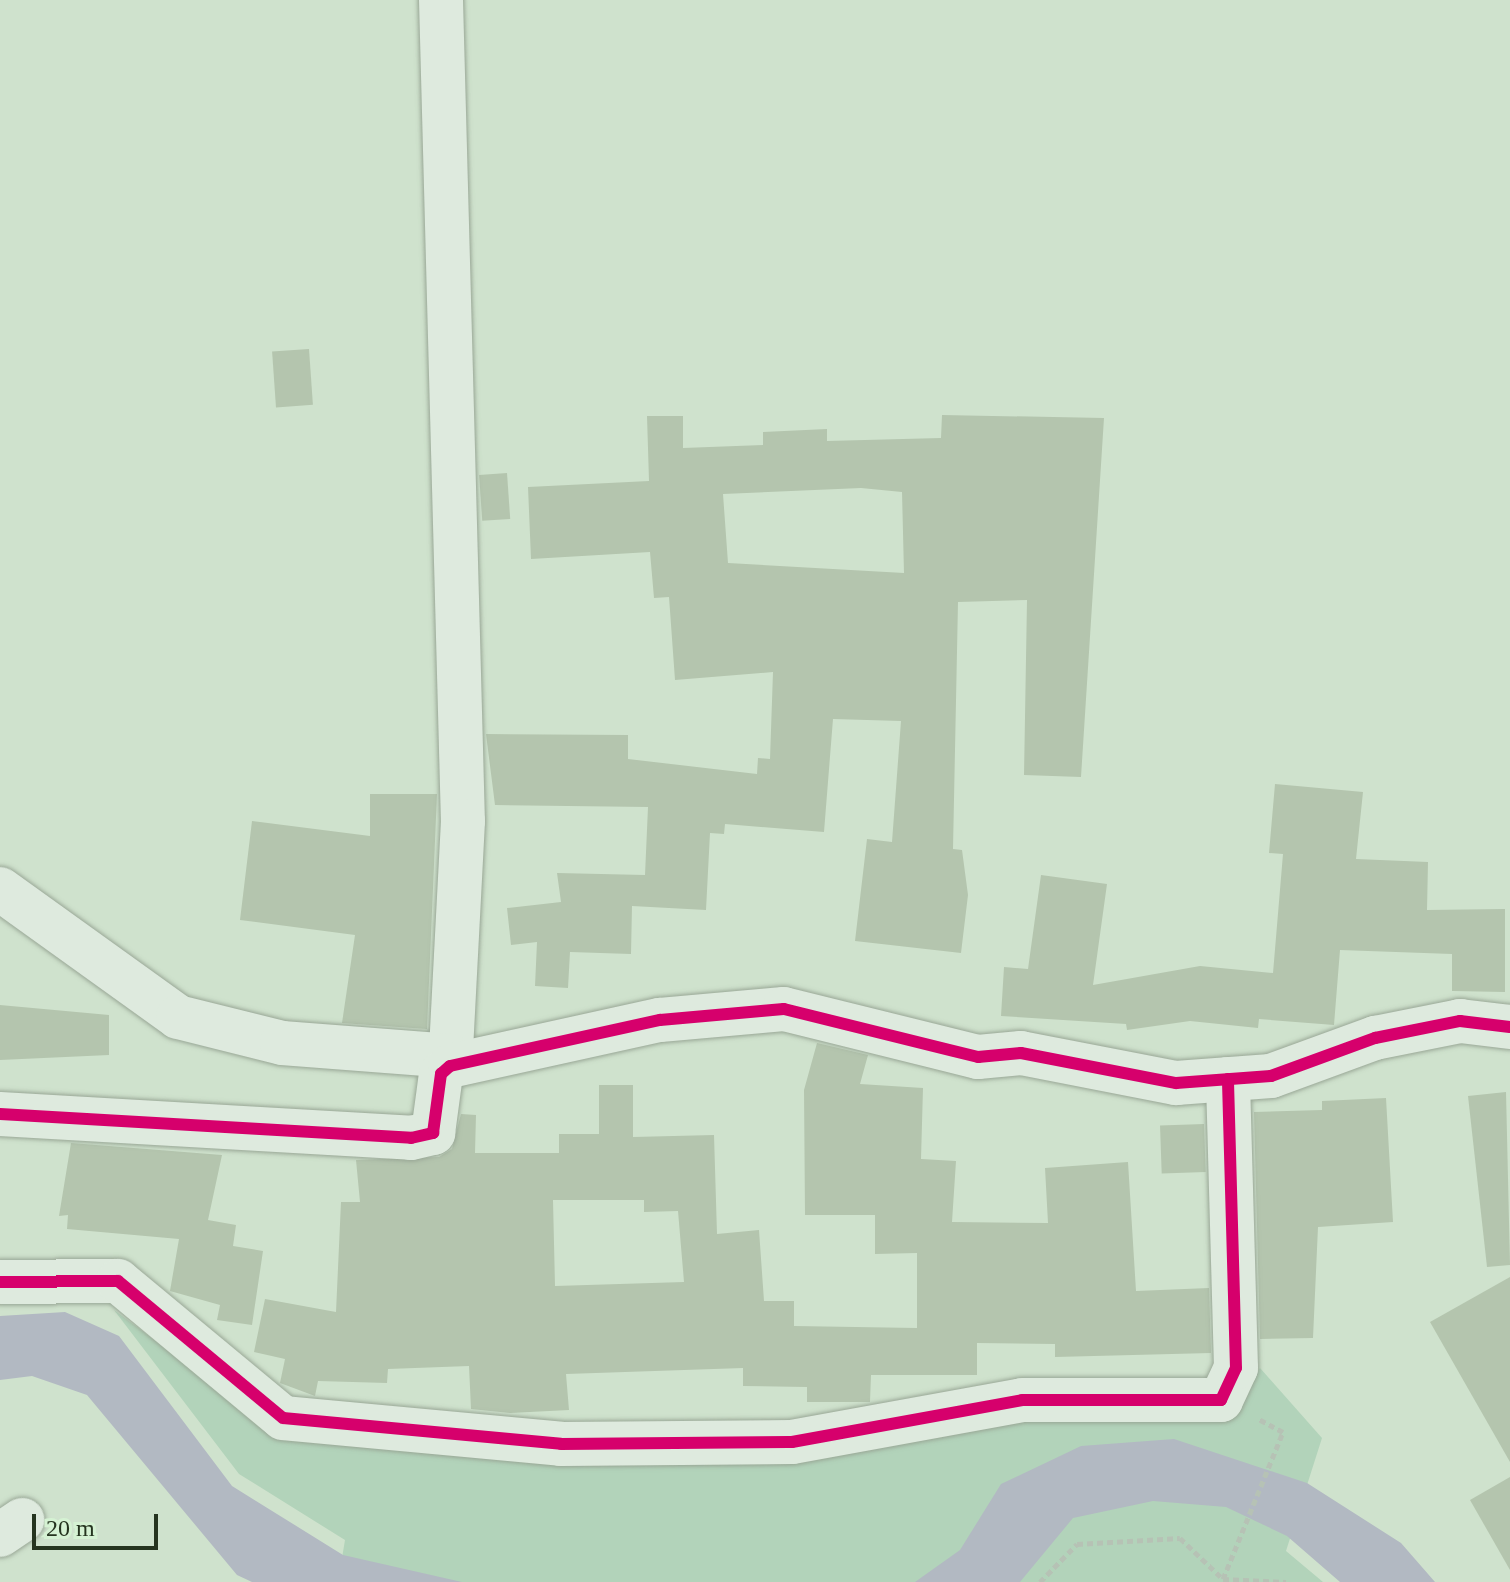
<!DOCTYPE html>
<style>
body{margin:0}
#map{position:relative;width:1510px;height:1582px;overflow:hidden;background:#cfe2cd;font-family:"Times New Roman",serif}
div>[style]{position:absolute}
.green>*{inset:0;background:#b2d3ba}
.water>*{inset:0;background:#b2b9c2}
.building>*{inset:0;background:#b4c5ae;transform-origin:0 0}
.path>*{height:5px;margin-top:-2.5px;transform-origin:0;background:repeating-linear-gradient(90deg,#b6c2b5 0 6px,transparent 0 10px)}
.roads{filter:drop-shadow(0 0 2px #99a796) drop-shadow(0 0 2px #99a796)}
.minor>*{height:44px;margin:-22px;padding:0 22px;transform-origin:22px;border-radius:22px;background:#deeade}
.cycleway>*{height:12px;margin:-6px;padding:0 6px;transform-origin:6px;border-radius:6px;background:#d6006c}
span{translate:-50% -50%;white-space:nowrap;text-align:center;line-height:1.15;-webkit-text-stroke:7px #d5f2d3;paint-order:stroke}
.scale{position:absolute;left:32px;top:1514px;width:126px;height:36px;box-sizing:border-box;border:4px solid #25341f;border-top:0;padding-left:10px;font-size:24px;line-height:28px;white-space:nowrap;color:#25341f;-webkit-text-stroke:6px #d5f2d3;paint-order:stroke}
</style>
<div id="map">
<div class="green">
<i style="clip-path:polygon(114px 1310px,281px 1434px,1048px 1414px,1225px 1418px,1260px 1368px,1322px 1438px,1286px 1551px,1323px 1582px,338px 1582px,345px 1540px,239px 1474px)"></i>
</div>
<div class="water">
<i style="clip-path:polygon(65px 1312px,119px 1336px,232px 1486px,343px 1555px,462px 1582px,252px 1582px,237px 1575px,87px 1395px,32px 1376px,0 1380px,0 1316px)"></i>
<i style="clip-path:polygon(1174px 1439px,1307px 1483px,1401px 1543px,1435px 1582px,1340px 1582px,1287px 1536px,1226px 1507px,1153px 1501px,1073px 1518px,1020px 1582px,915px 1582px,960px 1550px,1001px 1484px,1081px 1446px)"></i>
</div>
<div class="building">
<i style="left:309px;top:349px;width:56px;height:37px;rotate:86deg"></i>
<i style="clip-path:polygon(evenodd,942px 415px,1104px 418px,1081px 777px,1024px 775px,1027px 600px,958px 602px,953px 849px,962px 850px,968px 895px,961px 953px,855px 941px,867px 839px,892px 842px,901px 721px,833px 719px,824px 832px,725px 824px,724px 834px,710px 833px,706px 910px,632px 906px,631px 954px,570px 952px,568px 988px,535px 986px,537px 942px,511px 945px,507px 908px,561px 902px,557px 873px,645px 875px,648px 807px,495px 805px,486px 734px,628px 735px,628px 759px,757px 774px,758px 758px,770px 759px,773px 672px,675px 680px,669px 597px,654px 598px,650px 552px,531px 559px,528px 487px,649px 481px,647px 416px,683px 416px,683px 448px,763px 445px,763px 432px,827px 429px,827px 441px,941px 438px,942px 415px,861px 488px,902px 492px,904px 573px,728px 563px,723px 494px,861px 488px)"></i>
<i style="left:507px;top:473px;width:46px;height:28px;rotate:86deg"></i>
<i style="clip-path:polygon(1275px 784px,1363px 792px,1356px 859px,1428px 862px,1427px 910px,1505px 909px,1505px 992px,1452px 991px,1452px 954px,1340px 950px,1334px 1025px,1259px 1019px,1258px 1028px,1190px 1021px,1127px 1030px,1126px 1024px,1001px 1016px,1004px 967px,1028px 969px,1041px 875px,1107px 884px,1093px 985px,1200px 966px,1273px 973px,1283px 854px,1269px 853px)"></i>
<i style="clip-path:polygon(370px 794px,437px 794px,427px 1029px,342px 1023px,355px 935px,240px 920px,252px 821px,370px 836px)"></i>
<i style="clip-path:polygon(0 1005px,109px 1015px,109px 1055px,0 1060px)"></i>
<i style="clip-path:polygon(evenodd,817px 1043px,868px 1055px,860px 1084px,923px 1088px,921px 1159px,956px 1161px,952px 1222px,1048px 1223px,1045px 1168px,1128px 1162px,1136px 1291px,1209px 1288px,1211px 1353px,1055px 1357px,1055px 1344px,977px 1343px,977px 1375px,871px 1375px,870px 1402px,807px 1402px,807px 1387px,743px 1386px,743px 1368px,566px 1374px,569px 1410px,510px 1413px,471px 1409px,469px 1366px,388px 1369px,387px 1383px,318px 1381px,315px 1396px,280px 1383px,285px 1359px,254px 1352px,265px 1299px,336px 1312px,341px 1202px,360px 1202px,356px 1160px,439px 1157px,452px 1149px,461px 1114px,476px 1115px,475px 1153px,559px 1153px,559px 1134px,599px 1134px,599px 1085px,633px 1085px,633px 1137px,714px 1135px,717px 1234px,759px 1230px,764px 1301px,794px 1301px,794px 1326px,917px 1328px,917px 1253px,875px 1254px,875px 1215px,805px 1215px,804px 1090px,817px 1043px,553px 1200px,644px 1200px,644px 1212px,678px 1211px,684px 1282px,555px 1286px,553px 1200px)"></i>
<i style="clip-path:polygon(1506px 1092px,1510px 1265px,1487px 1267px,1468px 1096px)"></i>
<i style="clip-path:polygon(1386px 1098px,1393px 1222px,1318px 1227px,1313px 1338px,1260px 1339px,1254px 1112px,1322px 1110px,1322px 1101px)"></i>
<i style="left:1204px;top:1124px;width:48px;height:44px;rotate:88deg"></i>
<i style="clip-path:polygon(71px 1143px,222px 1155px,208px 1220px,236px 1225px,233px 1246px,263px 1251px,252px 1325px,217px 1320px,220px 1305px,170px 1291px,179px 1239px,67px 1229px,68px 1215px,59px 1216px)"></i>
<i style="clip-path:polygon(1510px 1277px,1510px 1462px,1430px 1322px)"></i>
<i style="clip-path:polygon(1510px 1477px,1510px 1570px,1470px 1500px)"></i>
</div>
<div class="path">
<i style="left:1223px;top:1579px;width:159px;rotate:-67.8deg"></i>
<i style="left:1283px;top:1432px;width:27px;rotate:-152deg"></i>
<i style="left:1040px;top:1582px;width:53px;rotate:-45.8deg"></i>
<i style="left:1077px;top:1544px;width:103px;rotate:-3.3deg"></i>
<i style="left:1180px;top:1538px;width:59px;rotate:43.6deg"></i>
<i style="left:1223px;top:1579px;width:63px;rotate:2.7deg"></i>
</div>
<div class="roads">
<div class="minor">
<i style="left:441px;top:0;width:821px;rotate:88.47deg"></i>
<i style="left:463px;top:821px;width:245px;rotate:93deg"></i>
<i style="left:0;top:889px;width:219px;rotate:35.7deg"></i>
<i style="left:178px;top:1017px;width:107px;rotate:14deg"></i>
<i style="left:282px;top:1043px;width:170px;rotate:4.4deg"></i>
<i style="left:0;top:1114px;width:412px;rotate:3.3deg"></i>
<i style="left:411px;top:1138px;width:23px;rotate:-13deg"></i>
<i style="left:433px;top:1133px;width:60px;rotate:-82.3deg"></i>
<i style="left:441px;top:1074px;width:12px;rotate:-42deg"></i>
<i style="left:450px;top:1066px;width:215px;rotate:-12.4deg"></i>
<i style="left:660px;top:1020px;width:124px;rotate:-5.1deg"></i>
<i style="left:784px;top:1009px;width:200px;rotate:13.9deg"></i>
<i style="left:978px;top:1057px;width:43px;rotate:-5.3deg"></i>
<i style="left:1021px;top:1053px;width:158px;rotate:11deg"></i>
<i style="left:1176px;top:1083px;width:95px;rotate:-4.2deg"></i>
<i style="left:1271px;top:1076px;width:111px;rotate:-20.1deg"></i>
<i style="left:1375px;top:1038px;width:87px;rotate:-11.3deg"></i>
<i style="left:1460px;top:1021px;width:50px;rotate:6.8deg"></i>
<i style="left:0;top:1282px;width:118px;rotate:-0.5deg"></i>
<i style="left:118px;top:1281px;width:214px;rotate:39.7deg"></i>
<i style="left:283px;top:1418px;width:279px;rotate:5.3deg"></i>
<i style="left:561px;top:1444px;width:231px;rotate:-0.5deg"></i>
<i style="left:792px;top:1442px;width:234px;rotate:-10.3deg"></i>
<i style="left:1022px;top:1400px;width:199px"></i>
<i style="left:1221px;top:1400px;width:35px;rotate:-65deg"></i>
<i style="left:1236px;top:1368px;width:289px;rotate:-91.6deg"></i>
<i style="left:0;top:1535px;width:27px;rotate:-34deg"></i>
</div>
</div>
<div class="cycleway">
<i style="left:0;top:1114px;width:412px;rotate:3.3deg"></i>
<i style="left:411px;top:1138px;width:23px;rotate:-13deg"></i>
<i style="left:433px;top:1133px;width:60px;rotate:-82.3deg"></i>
<i style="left:441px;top:1074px;width:12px;rotate:-42deg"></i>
<i style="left:450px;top:1066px;width:215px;rotate:-12.4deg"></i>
<i style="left:660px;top:1020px;width:124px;rotate:-5.1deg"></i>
<i style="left:784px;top:1009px;width:200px;rotate:13.9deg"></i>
<i style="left:978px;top:1057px;width:43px;rotate:-5.3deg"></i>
<i style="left:1021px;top:1053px;width:158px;rotate:11deg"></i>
<i style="left:1176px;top:1083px;width:95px;rotate:-4.2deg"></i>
<i style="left:1271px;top:1076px;width:111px;rotate:-20.1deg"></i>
<i style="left:1375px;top:1038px;width:87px;rotate:-11.3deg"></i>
<i style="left:1460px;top:1021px;width:50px;rotate:6.8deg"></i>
<i style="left:0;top:1282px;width:118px;rotate:-0.5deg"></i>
<i style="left:118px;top:1281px;width:214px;rotate:39.7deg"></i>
<i style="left:283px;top:1418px;width:279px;rotate:5.3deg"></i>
<i style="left:561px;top:1444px;width:231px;rotate:-0.5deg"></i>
<i style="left:792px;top:1442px;width:234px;rotate:-10.3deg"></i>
<i style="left:1022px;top:1400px;width:199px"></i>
<i style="left:1221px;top:1400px;width:35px;rotate:-65deg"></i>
<i style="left:1236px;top:1368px;width:289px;rotate:-91.6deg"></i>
</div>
<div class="scale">20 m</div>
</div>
